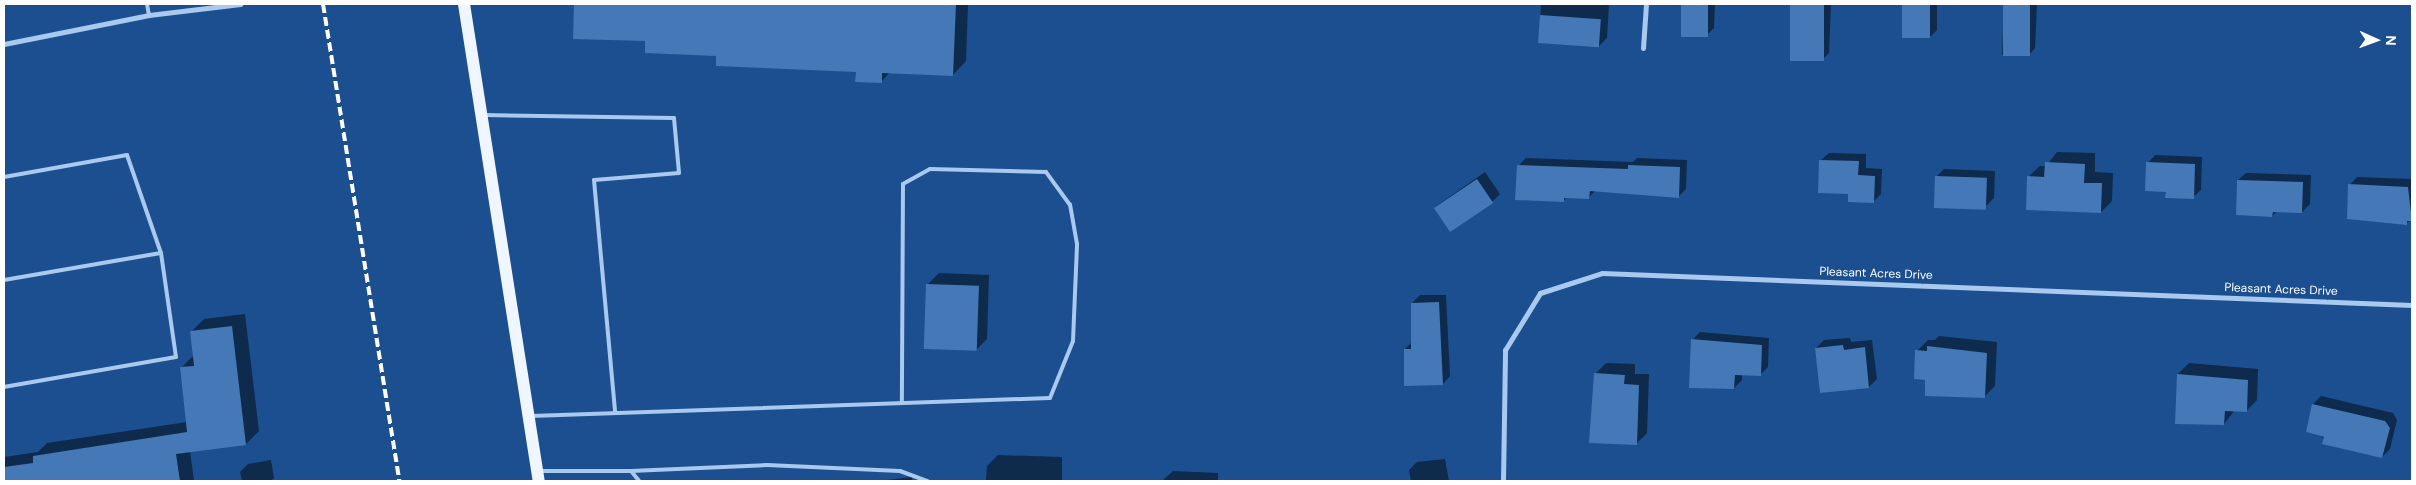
<!DOCTYPE html>
<style>
body{margin:0}
#map{position:relative;width:2416px;height:485px;overflow:hidden;background:#1b4f8f;font-family:"DM Sans",sans-serif}
div>[style]{position:absolute}
.shadow>*{inset:0;background:#0007}
.building>*{inset:0;background:#4478b7;transform-origin:0 0}
.lane>*{height:4px;margin:-2px;padding:0 2px;transform-origin:2px;border-radius:2px;background:#a9c9ee}
.street>*{height:5px;margin:-2.5px;padding:0 2.5px;transform-origin:2.5px;border-radius:2.5px;background:#a9c9ee}
.primary>*{height:12px;margin:-6px;padding:0 6px;transform-origin:6px;border-radius:6px;background:#f0f6ff}
.rail>*{height:4px;margin-top:-2px;transform-origin:0;background:repeating-linear-gradient(90deg,#fff 0 9px,transparent 0 13px)}
span{translate:-50% -50%;white-space:nowrap;text-align:center;line-height:1.15;-webkit-text-stroke:4.5px #1b4f8f;paint-order:stroke}
.street-label{font-size:12px;color:#fff}
.frame{position:absolute;inset:0;border:5px solid #fff;pointer-events:none}
.north{position:absolute;left:2351px;top:15px;width:50px;height:50px;-webkit-text-stroke:4px #1b4f8f;paint-order:stroke;rotate:92deg;font-size:14px;font-weight:700;line-height:20px;text-align:center;color:#fff}
.north::after{content:'';display:block;margin:auto;width:18px;height:22px;background:#fff;clip-path:polygon(50% 0,100% 100%,50% 72%,0 100%)}
</style>
<div id="map">
<div class="shadow">
<i style="clip-path:polygon(575px 4px,968px 4px,966px 61px,953px 75px,890px 72px,881px 82px,857px 71px,717px 55px,646px 40px,574px 38px)"></i>
<i style="clip-path:polygon(1541px 4px,1609px 4px,1607px 38px,1599px 46px,1539px 42px)"></i>
<i style="clip-path:polygon(1682px 4px,1715px 4px,1714px 28px,1706px 36px,1681px 36px)"></i>
<i style="clip-path:polygon(1792px 4px,1831px 4px,1829px 53px,1822px 60px,1790px 59px)"></i>
<i style="clip-path:polygon(1903px 4px,1937px 4px,1937px 30px,1929px 38px,1902px 37px)"></i>
<i style="clip-path:polygon(2004px 4px,2037px 4px,2035px 48px,2028px 56px,2002px 55px)"></i>
<i style="clip-path:polygon(2057px 152px,2095px 153px,2095px 172px,2113px 173px,2112px 201px,2101px 212px,2029px 176px,2040px 166px,2046px 166px)"></i>
<i style="clip-path:polygon(1829px 153px,1866px 154px,1866px 168px,1882px 169px,1881px 194px,1873px 202px,1849px 193px,1821px 160px)"></i>
<i style="clip-path:polygon(2155px 155px,2202px 157px,2201px 190px,2193px 197px,2167px 190px,2148px 163px)"></i>
<i style="clip-path:polygon(1526px 158px,1633px 162px,1637px 158px,1687px 160px,1686px 189px,1678px 197px,1596px 190px,1589px 197px,1567px 197px,1564px 200px,1518px 166px)"></i>
<i style="clip-path:polygon(1944px 169px,1995px 171px,1994px 198px,1986px 206px,1935px 207px,1936px 177px)"></i>
<i style="clip-path:polygon(1485px 172px,1500px 194px,1492px 202px,1435px 207px)"></i>
<i style="clip-path:polygon(2246px 173px,2311px 175px,2310px 204px,2302px 212px,2277px 211px,2272px 216px,2238px 180px)"></i>
<i style="clip-path:polygon(2357px 177px,2412px 179px,2412px 220px,2406px 223px,2350px 185px)"></i>
<i style="clip-path:polygon(939px 273px,989px 275px,987px 339px,976px 350px,928px 284px)"></i>
<i style="clip-path:polygon(1420px 295px,1446px 295px,1450px 376px,1443px 384px,1405px 349px,1412px 342px,1412px 303px)"></i>
<i style="clip-path:polygon(245px 314px,259px 431px,246px 444px,190px 451px,194px 481px,4px 481px,4px 457px,38px 452px,47px 443px,187px 422px,181px 368px,194px 355px,191px 332px,204px 319px)"></i>
<i style="clip-path:polygon(1700px 332px,1769px 338px,1768px 367px,1760px 375px,1742px 374px,1742px 380px,1734px 388px,1692px 340px)"></i>
<i style="clip-path:polygon(1939px 336px,1997px 342px,1995px 386px,1984px 397px,1926px 378px,1917px 351px,1928px 340px,1935px 340px)"></i>
<i style="clip-path:polygon(1850px 338px,1851px 342px,1872px 340px,1877px 379px,1869px 387px,1816px 348px,1824px 340px)"></i>
<i style="clip-path:polygon(1606px 363px,1635px 364px,1635px 374px,1649px 374px,1647px 433px,1636px 444px,1595px 374px)"></i>
<i style="clip-path:polygon(2189px 363px,2258px 369px,2257px 400px,2246px 411px,2235px 410px,2224px 424px,2178px 374px)"></i>
<i style="clip-path:polygon(2321px 396px,2393px 413px,2397px 420px,2390px 449px,2382px 457px,2307px 432px,2313px 404px)"></i>
<i style="clip-path:polygon(998px 455px,1062px 457px,1062px 481px,986px 481px,987px 466px)"></i>
<i style="clip-path:polygon(1445px 459px,1449px 481px,1411px 481px,1409px 470px,1417px 462px)"></i>
<i style="clip-path:polygon(271px 460px,274px 478px,271px 481px,242px 481px,240px 472px,248px 464px)"></i>
<i style="clip-path:polygon(1173px 471px,1218px 473px,1218px 481px,1162px 481px)"></i>
<i style="clip-path:polygon(912px 477px,912px 481px,879px 481px)"></i>
</div>
<div class="building">
<i style="clip-path:polygon(574px 4px,956px 4px,953px 76px,882px 73px,882px 83px,855px 82px,856px 72px,716px 66px,716px 56px,645px 53px,645px 41px,573px 39px)"></i>
<i style="left:1681px;top:4px;width:27px;height:33px"></i>
<i style="left:1790px;top:4px;width:34px;height:57px"></i>
<i style="left:1902px;top:4px;width:28px;height:34px"></i>
<i style="left:2003px;top:4px;width:27px;height:52px"></i>
<i style="left:1540px;top:15px;width:61px;height:28px;rotate:4deg"></i>
<i style="clip-path:polygon(1819px 160px,1859px 161px,1858px 175px,1875px 176px,1874px 203px,1848px 202px,1848px 194px,1818px 193px)"></i>
<i style="clip-path:polygon(2045px 162px,2085px 164px,2084px 183px,2102px 183px,2101px 213px,2026px 210px,2027px 176px,2044px 177px)"></i>
<i style="clip-path:polygon(2146px 162px,2195px 164px,2194px 199px,2165px 198px,2166px 192px,2145px 191px)"></i>
<i style="clip-path:polygon(1517px 165px,1628px 169px,1628px 165px,1680px 167px,1679px 198px,1590px 191px,1589px 199px,1564px 198px,1564px 202px,1515px 200px)"></i>
<i style="left:1935px;top:176px;width:52px;height:32px;rotate:2deg"></i>
<i style="left:1477px;top:179px;width:29px;height:52px;rotate:56deg"></i>
<i style="clip-path:polygon(2237px 180px,2303px 182px,2302px 213px,2273px 212px,2272px 217px,2236px 215px)"></i>
<i style="clip-path:polygon(2348px 184px,2408px 187px,2412px 221px,2407px 221px,2407px 225px,2347px 219px)"></i>
<i style="left:926px;top:284px;width:53px;height:65px;rotate:2deg"></i>
<i style="clip-path:polygon(1439px 302px,1443px 385px,1404px 386px,1404px 349px,1411px 349px,1411px 303px)"></i>
<i style="clip-path:polygon(232px 326px,246px 445px,176px 454px,180px 481px,4px 481px,4px 467px,33px 463px,33px 456px,187px 432px,180px 367px,194px 366px,190px 331px)"></i>
<i style="clip-path:polygon(1691px 339px,1762px 345px,1761px 376px,1735px 375px,1734px 389px,1689px 388px)"></i>
<i style="clip-path:polygon(1843px 345px,1844px 350px,1865px 347px,1869px 388px,1820px 393px,1815px 348px)"></i>
<i style="clip-path:polygon(1927px 346px,1987px 353px,1985px 398px,1925px 396px,1925px 380px,1914px 379px,1915px 350px,1927px 351px)"></i>
<i style="clip-path:polygon(1594px 373px,1625px 375px,1624px 384px,1639px 385px,1637px 445px,1589px 443px)"></i>
<i style="clip-path:polygon(2177px 374px,2248px 380px,2247px 412px,2225px 411px,2224px 425px,2175px 424px)"></i>
<i style="clip-path:polygon(2312px 404px,2385px 421px,2390px 428px,2382px 458px,2322px 444px,2324px 437px,2306px 432px)"></i>
</div>
<div class="lane">
<i style="left:147px;top:4px;width:11px;rotate:80deg"></i>
<i style="left:484px;top:115px;width:190px;rotate:0.9deg"></i>
<i style="left:674px;top:118px;width:55px;rotate:84.8deg"></i>
<i style="left:679px;top:173px;width:85px;rotate:175.3deg"></i>
<i style="left:594px;top:180px;width:234px;rotate:84.8deg"></i>
<i style="left:4px;top:177px;width:125px;rotate:-10.1deg"></i>
<i style="left:127px;top:155px;width:104px;rotate:70.9deg"></i>
<i style="left:161px;top:253px;width:105px;rotate:81.8deg"></i>
<i style="left:176px;top:357px;width:175px;rotate:170.1deg"></i>
<i style="left:4px;top:280px;width:159px;rotate:-9.8deg"></i>
<i style="left:531px;top:416px;width:519px;rotate:-1.99deg"></i>
<i style="left:1050px;top:398px;width:61px;rotate:-68deg"></i>
<i style="left:1073px;top:341px;width:97px;rotate:-87.6deg"></i>
<i style="left:1077px;top:244px;width:40px;rotate:-100deg"></i>
<i style="left:1070px;top:205px;width:41px;rotate:-126deg"></i>
<i style="left:1046px;top:172px;width:116px;rotate:-178.5deg"></i>
<i style="left:930px;top:169px;width:31px;rotate:151deg"></i>
<i style="left:903px;top:184px;width:219px;rotate:90.3deg"></i>
<i style="left:540px;top:471px;width:91px"></i>
<i style="left:631px;top:471px;width:13px;rotate:51deg"></i>
<i style="left:631px;top:471px;width:136px;rotate:-2.5deg"></i>
<i style="left:767px;top:465px;width:133px;rotate:2.6deg"></i>
<i style="left:900px;top:471px;width:30px;rotate:20deg"></i>
</div>
<div class="street">
<i style="left:4px;top:44px;width:148px;rotate:-11.3deg"></i>
<i style="left:149px;top:15px;width:92px;rotate:-6.9deg"></i>
<i style="left:1643px;top:48px;width:44px;rotate:-86.1deg"></i>
<i style="left:1503px;top:481px;width:131px;rotate:-89.1deg"></i>
<i style="left:1505px;top:350px;width:67px;rotate:-58.4deg"></i>
<i style="left:1540px;top:293px;width:65px;rotate:-17.9deg"></i>
<i style="left:1602px;top:273px;width:811px;rotate:2.26deg"></i>
</div>
<div class="primary">
<i style="left:464px;top:4px;width:483px;rotate:81.1deg"></i>
</div>
<div class="rail">
<i style="left:323px;top:4px;width:483px;rotate:80.9deg"></i>
</div>
<div class="street-label">
<span style="left:1876px;top:274px;rotate:2deg">Pleasant Acres Drive</span>
<span style="left:2281px;top:290px;rotate:2deg">Pleasant Acres Drive</span>
</div>
<div class="frame"></div>
<div class="north">N</div>
</div>
